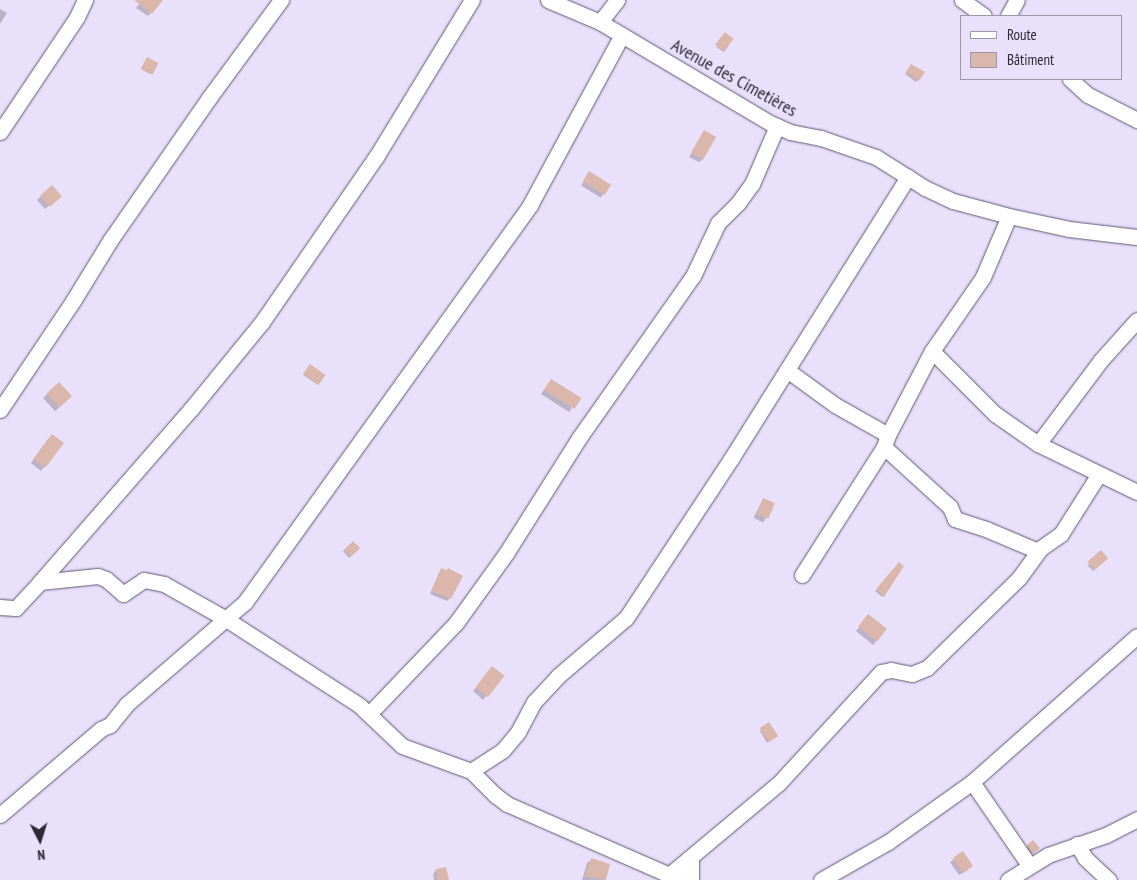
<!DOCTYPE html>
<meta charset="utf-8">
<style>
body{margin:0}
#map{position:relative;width:1137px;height:880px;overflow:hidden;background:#e9e0fb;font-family:"PT Sans Narrow",sans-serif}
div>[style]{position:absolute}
.shadow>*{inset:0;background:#0003;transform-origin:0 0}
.building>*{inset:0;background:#dbb6ab;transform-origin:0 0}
.roads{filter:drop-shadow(0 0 1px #605672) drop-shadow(0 0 1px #605672)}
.minor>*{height:15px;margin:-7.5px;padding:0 7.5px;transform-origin:7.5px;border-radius:7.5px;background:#fff}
span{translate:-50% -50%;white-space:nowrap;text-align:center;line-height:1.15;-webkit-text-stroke:4.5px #e9e0fb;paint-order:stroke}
.street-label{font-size:18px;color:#2d2935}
.legend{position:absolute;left:960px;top:15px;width:162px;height:65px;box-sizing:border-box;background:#e9e0fb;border:1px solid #9e97ac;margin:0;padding:6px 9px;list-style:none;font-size:15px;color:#2d2935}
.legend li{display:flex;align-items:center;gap:10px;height:25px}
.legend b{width:25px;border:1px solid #9e97ac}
.north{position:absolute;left:15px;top:815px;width:50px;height:50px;-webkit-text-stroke:4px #e9e0fb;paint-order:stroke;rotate:175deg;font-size:14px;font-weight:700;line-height:20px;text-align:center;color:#2d2935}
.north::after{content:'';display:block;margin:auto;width:18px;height:22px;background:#2d2935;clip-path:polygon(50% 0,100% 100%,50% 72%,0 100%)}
</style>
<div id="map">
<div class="shadow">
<i style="clip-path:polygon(142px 0,161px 0,148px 16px,136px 8px)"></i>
<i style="clip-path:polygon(0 9px,7px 13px,0 24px)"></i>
<i style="left:725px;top:34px;width:9px;height:16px;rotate:32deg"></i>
<i style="clip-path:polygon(146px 60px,152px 73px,150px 74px,141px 69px)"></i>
<i style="clip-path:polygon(910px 67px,923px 73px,916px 82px,905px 74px)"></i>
<i style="clip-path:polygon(704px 132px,703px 159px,699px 162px,689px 157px)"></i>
<i style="left:589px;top:173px;width:23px;height:15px;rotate:31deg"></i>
<i style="clip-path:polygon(52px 186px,57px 199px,45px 209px,37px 200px)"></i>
<i style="clip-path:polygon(309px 367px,325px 375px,318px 385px,303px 375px)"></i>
<i style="clip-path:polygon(551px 380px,572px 408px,569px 412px,541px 394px)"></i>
<i style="left:59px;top:383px;width:18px;height:22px;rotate:47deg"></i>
<i style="clip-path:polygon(48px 439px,62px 443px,41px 471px,31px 463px)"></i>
<i style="left:763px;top:499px;width:11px;height:21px;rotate:27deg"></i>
<i style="clip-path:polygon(353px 542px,358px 548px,349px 558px,343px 551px)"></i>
<i style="left:1101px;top:552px;width:8px;height:19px;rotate:45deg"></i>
<i style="clip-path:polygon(899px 564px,883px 596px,882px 597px,875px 591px)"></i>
<i style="clip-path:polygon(441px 569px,450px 598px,447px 601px,430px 594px)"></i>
<i style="clip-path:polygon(867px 618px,876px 641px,873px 645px,856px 631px)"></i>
<i style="clip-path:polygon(489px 671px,486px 696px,483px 700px,473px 691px)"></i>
<i style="clip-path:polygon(761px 730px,775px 737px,767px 743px,760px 731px)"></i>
<i style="clip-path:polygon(1033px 842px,1038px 848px,1031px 854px,1026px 847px)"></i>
<i style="clip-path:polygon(962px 853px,968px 870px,959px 875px,950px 862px)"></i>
<i style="clip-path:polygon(591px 860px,609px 865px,604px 880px,582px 880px,587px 863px)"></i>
<i style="clip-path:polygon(436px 870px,448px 880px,434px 880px,433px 874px)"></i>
</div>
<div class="building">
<i style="clip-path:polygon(134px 0,163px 0,152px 14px)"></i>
<i style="left:725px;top:32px;width:11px;height:16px;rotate:38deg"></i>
<i style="left:147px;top:57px;width:13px;height:13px;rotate:27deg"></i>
<i style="clip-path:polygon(911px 64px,925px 72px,919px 81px,906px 72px)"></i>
<i style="left:704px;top:130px;width:14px;height:26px;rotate:30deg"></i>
<i style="left:589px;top:171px;width:26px;height:12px;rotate:32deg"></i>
<i style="left:52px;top:185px;width:15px;height:16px;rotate:48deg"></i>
<i style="left:310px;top:364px;width:19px;height:12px;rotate:35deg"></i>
<i style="left:551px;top:379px;width:36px;height:13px;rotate:32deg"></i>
<i style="left:59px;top:382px;width:19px;height:17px;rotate:47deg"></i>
<i style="left:52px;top:434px;width:15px;height:31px;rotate:37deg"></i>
<i style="left:763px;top:498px;width:13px;height:17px;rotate:23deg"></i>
<i style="left:353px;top:541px;width:10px;height:12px;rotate:45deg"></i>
<i style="left:1101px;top:550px;width:11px;height:18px;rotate:49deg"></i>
<i style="clip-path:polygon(899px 562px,904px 566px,884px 597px,876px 589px)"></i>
<i style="clip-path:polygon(441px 568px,447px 570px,448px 568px,463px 576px,451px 599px,431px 591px)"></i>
<i style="left:868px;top:614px;width:24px;height:16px;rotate:38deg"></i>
<i style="left:492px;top:666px;width:16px;height:27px;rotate:38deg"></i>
<i style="left:769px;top:722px;width:17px;height:11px;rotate:57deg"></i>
<i style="clip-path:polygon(1033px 840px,1040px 848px,1033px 854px,1027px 845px)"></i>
<i style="left:963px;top:851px;width:18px;height:12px;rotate:56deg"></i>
<i style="clip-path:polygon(591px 858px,610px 864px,606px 880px,585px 876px)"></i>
<i style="clip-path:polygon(446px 867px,449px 880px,438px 880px,436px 869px)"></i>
</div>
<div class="roads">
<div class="minor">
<i style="left:548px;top:0;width:56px;rotate:22.9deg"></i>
<i style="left:600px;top:22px;width:198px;rotate:30.7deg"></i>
<i style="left:770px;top:123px;width:22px;rotate:24deg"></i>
<i style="left:790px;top:132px;width:32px;rotate:11deg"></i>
<i style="left:821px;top:138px;width:58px;rotate:19.1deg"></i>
<i style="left:876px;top:157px;width:58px;rotate:32.3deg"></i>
<i style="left:925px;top:188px;width:31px;rotate:25deg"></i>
<i style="left:953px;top:201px;width:58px;rotate:15deg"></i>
<i style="left:1009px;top:216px;width:61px;rotate:12.2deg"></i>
<i style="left:1069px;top:229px;width:68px;rotate:6.7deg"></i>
<i style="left:962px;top:0;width:27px;rotate:36deg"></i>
<i style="left:1008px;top:16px;width:18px;rotate:-61deg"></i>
<i style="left:600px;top:22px;width:28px;rotate:-52deg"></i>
<i style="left:1070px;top:79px;width:24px;rotate:42deg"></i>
<i style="left:1088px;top:95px;width:55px;rotate:27deg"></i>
<i style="left:0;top:132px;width:138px;rotate:-56.2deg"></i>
<i style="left:77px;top:17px;width:19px;rotate:-65deg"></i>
<i style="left:932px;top:351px;width:89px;rotate:45deg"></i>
<i style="left:995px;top:414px;width:52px;rotate:34.9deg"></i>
<i style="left:1038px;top:444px;width:110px;rotate:25.9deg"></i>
<i style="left:787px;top:370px;width:59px;rotate:36.1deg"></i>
<i style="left:835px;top:405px;width:61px;rotate:29.5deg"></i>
<i style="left:0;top:410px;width:131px;rotate:-56.2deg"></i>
<i style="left:73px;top:301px;width:73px;rotate:-58.5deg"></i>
<i style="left:111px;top:239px;width:172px;rotate:-55.2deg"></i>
<i style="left:209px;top:98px;width:122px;rotate:-53.7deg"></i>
<i style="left:1038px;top:444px;width:105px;rotate:-53.1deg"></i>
<i style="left:1101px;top:360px;width:54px;rotate:-48deg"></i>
<i style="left:884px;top:447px;width:89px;rotate:42.3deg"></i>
<i style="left:950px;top:507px;width:13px;rotate:67deg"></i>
<i style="left:955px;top:519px;width:33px;rotate:18deg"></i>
<i style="left:986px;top:529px;width:56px;rotate:22.9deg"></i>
<i style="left:802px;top:575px;width:152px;rotate:-57.4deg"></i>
<i style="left:884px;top:447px;width:13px;rotate:-72deg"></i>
<i style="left:888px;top:435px;width:95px;rotate:-62.4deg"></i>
<i style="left:932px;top:351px;width:90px;rotate:-55.4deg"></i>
<i style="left:983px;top:277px;width:66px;rotate:-66.9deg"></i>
<i style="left:40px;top:582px;width:58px;rotate:-5.9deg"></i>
<i style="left:98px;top:576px;width:9px;rotate:21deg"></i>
<i style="left:106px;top:579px;width:23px;rotate:41deg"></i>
<i style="left:123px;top:594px;width:25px;rotate:-34deg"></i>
<i style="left:144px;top:580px;width:20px;rotate:11deg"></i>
<i style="left:164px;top:584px;width:71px;rotate:29.4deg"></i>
<i style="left:226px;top:619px;width:158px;rotate:32.9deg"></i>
<i style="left:359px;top:705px;width:59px;rotate:43.6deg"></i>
<i style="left:402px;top:746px;width:73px;rotate:19.9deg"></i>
<i style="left:471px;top:771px;width:34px;rotate:45deg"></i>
<i style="left:495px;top:795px;width:15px;rotate:37deg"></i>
<i style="left:507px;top:804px;width:190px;rotate:23.6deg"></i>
<i style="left:0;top:607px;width:16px;rotate:4deg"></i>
<i style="left:16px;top:608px;width:35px;rotate:-47deg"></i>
<i style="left:40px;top:582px;width:230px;rotate:-48.9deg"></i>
<i style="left:191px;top:409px;width:112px;rotate:-50.8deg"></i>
<i style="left:262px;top:322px;width:201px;rotate:-55.4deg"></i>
<i style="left:376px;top:157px;width:184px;rotate:-58.6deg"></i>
<i style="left:369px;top:714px;width:126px;rotate:-46.3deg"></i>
<i style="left:456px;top:623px;width:87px;rotate:-54.3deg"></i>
<i style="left:507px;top:552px;width:135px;rotate:-57.7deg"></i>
<i style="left:579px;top:438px;width:198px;rotate:-54.9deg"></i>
<i style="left:693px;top:276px;width:59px;rotate:-64.7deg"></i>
<i style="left:718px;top:223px;width:28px;rotate:-45deg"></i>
<i style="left:738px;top:203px;width:24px;rotate:-54deg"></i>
<i style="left:752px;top:184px;width:63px;rotate:-66.7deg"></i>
<i style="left:471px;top:771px;width:38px;rotate:-33deg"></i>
<i style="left:503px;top:750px;width:23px;rotate:-50deg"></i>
<i style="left:518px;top:732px;width:34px;rotate:-62deg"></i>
<i style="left:534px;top:702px;width:35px;rotate:-47deg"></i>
<i style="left:558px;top:676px;width:89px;rotate:-40.5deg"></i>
<i style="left:626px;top:618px;width:191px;rotate:-56.6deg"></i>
<i style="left:731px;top:459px;width:333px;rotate:-57.9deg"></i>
<i style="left:972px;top:782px;width:101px;rotate:55.5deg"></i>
<i style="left:0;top:815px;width:133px;rotate:-40.4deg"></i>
<i style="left:101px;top:729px;width:10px;rotate:-24deg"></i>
<i style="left:110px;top:725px;width:27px;rotate:-51deg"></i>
<i style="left:127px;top:704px;width:156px;rotate:-40.8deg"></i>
<i style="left:245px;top:602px;width:489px;rotate:-54.3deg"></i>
<i style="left:530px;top:205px;width:193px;rotate:-61.6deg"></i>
<i style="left:1077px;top:844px;width:16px;rotate:60deg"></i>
<i style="left:1085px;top:858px;width:33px;rotate:43deg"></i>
<i style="left:691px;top:857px;width:23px;rotate:90deg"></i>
<i style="left:669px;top:875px;width:143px;rotate:-39.9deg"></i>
<i style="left:779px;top:783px;width:151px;rotate:-47.4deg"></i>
<i style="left:881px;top:672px;width:10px;rotate:-11deg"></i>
<i style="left:891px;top:670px;width:21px;rotate:11deg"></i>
<i style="left:912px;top:674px;width:16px;rotate:-22deg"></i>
<i style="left:927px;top:668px;width:129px;rotate:-44.4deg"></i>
<i style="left:1019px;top:578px;width:37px;rotate:-54deg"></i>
<i style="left:1041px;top:548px;width:24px;rotate:-35deg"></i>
<i style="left:1061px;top:534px;width:71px;rotate:-57.7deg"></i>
<i style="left:821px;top:880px;width:77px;rotate:-29.6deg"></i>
<i style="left:888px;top:842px;width:103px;rotate:-35.5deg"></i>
<i style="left:972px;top:782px;width:220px;rotate:-41.5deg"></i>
<i style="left:1008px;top:880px;width:47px;rotate:-32deg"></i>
<i style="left:1048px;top:855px;width:61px;rotate:-19deg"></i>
<i style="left:1106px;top:835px;width:35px;rotate:-27deg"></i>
</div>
</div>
<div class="street-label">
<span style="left:734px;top:78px;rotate:29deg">Avenue des Cimetières</span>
</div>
<ul class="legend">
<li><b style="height:6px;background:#fff"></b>Route</li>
<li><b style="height:14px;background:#dbb6ab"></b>Bâtiment</li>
</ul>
<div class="north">N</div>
</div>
